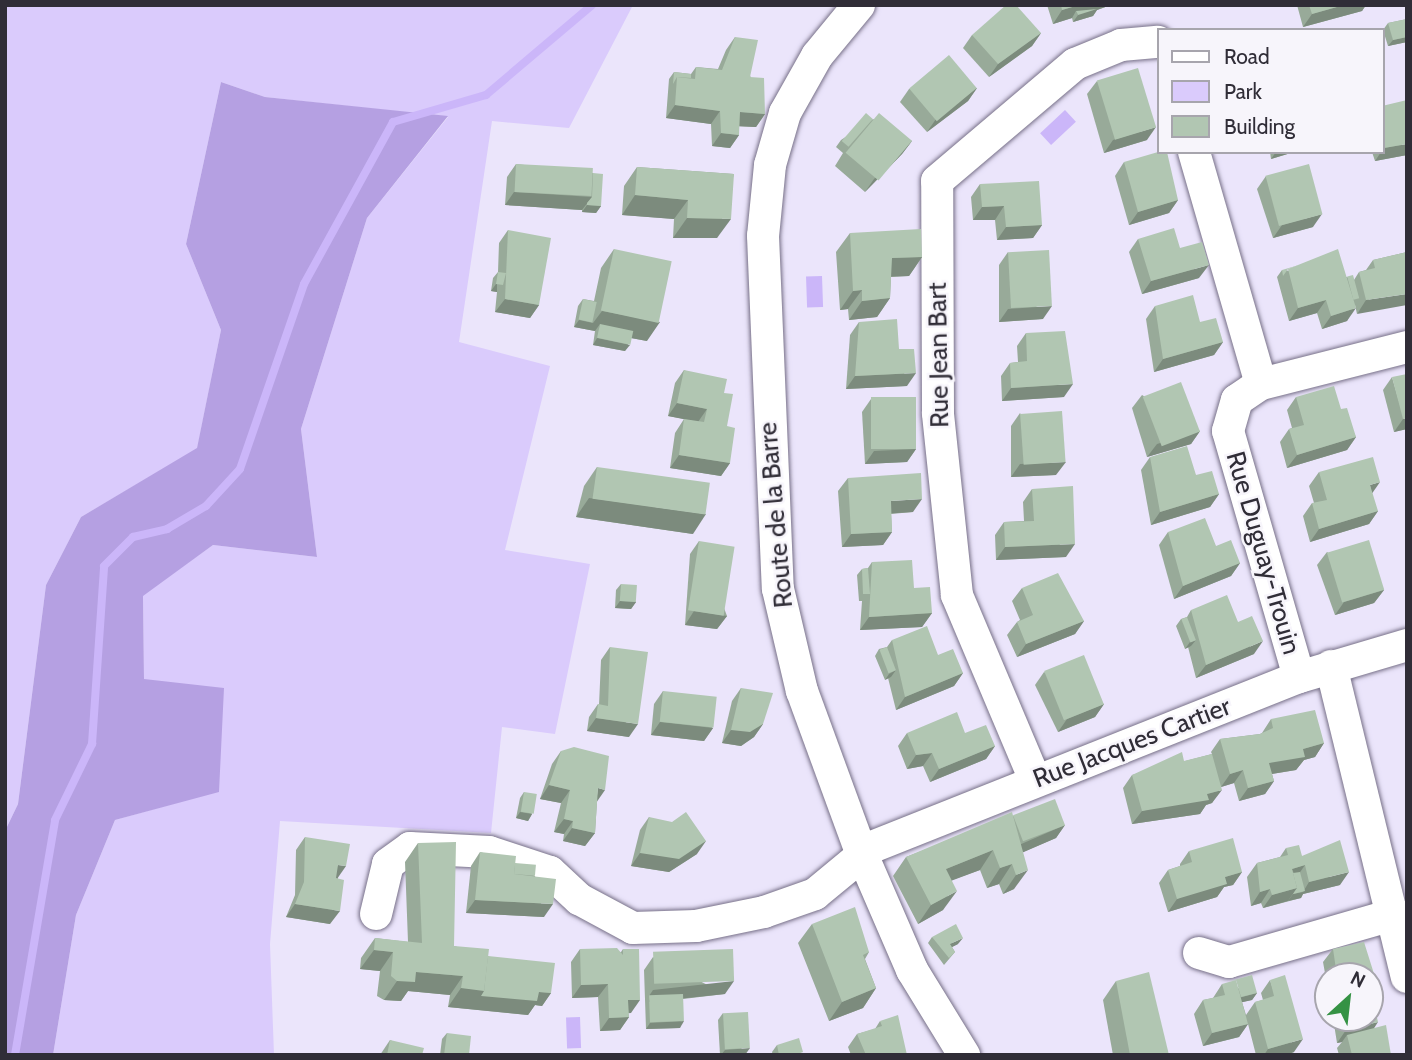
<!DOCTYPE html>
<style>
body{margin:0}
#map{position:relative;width:1412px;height:1060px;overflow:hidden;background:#ebe5fb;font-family:Cabin,sans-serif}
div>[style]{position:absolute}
.green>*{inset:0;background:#dacbfc}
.forest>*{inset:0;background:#b5a0e2}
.water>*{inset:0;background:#cbb6f9;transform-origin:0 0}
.stream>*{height:8px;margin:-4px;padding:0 4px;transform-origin:4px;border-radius:4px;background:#cbb6f9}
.roads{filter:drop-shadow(0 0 2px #777088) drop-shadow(0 0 2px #777088)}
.street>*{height:32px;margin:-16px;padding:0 16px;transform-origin:16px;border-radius:16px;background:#fff}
.wall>*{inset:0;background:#98aa99}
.shaded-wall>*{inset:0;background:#7c8b7d}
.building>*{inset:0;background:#b1c6b2;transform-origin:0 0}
span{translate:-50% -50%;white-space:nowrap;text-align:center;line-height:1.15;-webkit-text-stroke:5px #f7f5fb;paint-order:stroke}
.street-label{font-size:26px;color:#302d37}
.frame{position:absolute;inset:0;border:7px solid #302d37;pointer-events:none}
.legend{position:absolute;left:1157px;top:28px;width:228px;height:126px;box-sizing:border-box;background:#f7f5fb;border:2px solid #a7a5ad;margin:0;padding:9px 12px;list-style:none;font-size:21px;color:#302d37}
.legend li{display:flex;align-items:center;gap:14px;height:35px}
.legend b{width:35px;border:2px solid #a7a5ad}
.north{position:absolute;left:1314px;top:962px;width:70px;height:70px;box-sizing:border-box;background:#f7f5fb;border:2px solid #a7a5ad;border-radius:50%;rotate:27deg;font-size:19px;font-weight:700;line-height:28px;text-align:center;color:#302d37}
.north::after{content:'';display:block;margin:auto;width:24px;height:32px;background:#359244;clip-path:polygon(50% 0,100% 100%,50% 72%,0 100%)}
</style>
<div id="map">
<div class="green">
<i style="clip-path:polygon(5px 5px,633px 5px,569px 128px,492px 121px,459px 342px,550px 366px,505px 550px,590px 564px,555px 734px,502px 727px,491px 833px,280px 821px,270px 944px,274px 1055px,53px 1055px,76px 915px,115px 820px,219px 791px,144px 679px,143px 595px,213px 545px,317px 557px,301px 429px,367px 218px,448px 117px,265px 97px,221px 82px,186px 244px,221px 330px,197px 449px,81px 517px,46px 585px,18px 804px,5px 831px)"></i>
</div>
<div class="forest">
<i style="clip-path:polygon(221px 82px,265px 97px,448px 116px,367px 218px,301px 429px,317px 557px,213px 545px,143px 596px,144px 679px,224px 688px,219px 792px,115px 820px,76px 915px,53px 1055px,5px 1055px,5px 831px,18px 804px,46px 585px,81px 517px,197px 448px,221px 330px,186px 244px)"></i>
</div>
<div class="water">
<i style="left:1065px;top:110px;width:16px;height:34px;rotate:47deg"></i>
<i style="left:822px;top:276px;width:31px;height:16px;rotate:88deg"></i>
<i style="left:580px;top:1017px;width:31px;height:14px;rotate:88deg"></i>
</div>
<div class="stream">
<i style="left:15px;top:1055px;width:238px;rotate:-80.3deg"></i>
<i style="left:55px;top:820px;width:85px;rotate:-64deg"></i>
<i style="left:92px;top:744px;width:178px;rotate:-86.1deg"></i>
<i style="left:104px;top:566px;width:41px;rotate:-45deg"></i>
<i style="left:133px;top:537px;width:35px;rotate:-13deg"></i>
<i style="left:167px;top:529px;width:45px;rotate:-30.5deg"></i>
<i style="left:206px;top:506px;width:50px;rotate:-47.4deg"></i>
<i style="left:240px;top:469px;width:196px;rotate:-70.9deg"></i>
<i style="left:304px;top:284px;width:185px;rotate:-61.2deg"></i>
<i style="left:393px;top:122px;width:97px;rotate:-16.2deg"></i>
<i style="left:486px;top:95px;width:139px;rotate:-40.3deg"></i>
</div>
<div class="roads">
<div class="street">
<i style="left:859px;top:5px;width:66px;rotate:129.5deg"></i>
<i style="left:817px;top:56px;width:65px;rotate:119.3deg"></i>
<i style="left:785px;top:113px;width:54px;rotate:106.1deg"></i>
<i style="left:770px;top:165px;width:71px;rotate:95.6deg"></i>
<i style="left:763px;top:236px;width:353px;rotate:87.6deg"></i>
<i style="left:778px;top:589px;width:105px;rotate:76.8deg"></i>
<i style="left:802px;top:691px;width:171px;rotate:69.9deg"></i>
<i style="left:861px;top:852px;width:129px;rotate:66.6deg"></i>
<i style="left:912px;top:970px;width:100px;rotate:58.5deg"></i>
<i style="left:1194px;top:152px;width:241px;rotate:73.9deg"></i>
<i style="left:1331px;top:666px;width:320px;rotate:76.3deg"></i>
<i style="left:1299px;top:677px;width:256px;rotate:-106.1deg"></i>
<i style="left:1228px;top:431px;width:32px;rotate:-74deg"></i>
<i style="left:1237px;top:400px;width:29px;rotate:-34deg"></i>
<i style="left:1261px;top:384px;width:151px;rotate:-14.2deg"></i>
<i style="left:1035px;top:780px;width:201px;rotate:-112.9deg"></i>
<i style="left:957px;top:595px;width:183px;rotate:-96deg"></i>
<i style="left:938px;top:413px;width:232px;rotate:-90.2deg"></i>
<i style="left:937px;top:181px;width:181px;rotate:-40.3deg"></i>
<i style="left:1075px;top:64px;width:50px;rotate:-22.4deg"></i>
<i style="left:1121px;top:45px;width:37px;rotate:-5deg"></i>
<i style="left:376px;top:914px;width:51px;rotate:-76.5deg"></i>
<i style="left:388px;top:864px;width:27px;rotate:-36deg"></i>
<i style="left:410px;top:848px;width:79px;rotate:2.9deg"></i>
<i style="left:489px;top:852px;width:64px;rotate:18.2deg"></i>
<i style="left:550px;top:872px;width:40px;rotate:43deg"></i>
<i style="left:579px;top:899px;width:61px;rotate:28.2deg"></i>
<i style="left:633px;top:928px;width:63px;rotate:-1.8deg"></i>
<i style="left:696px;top:926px;width:69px;rotate:-11.6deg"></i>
<i style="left:764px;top:912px;width:54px;rotate:-19.4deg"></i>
<i style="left:815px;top:894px;width:74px;rotate:-39.5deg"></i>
<i style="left:872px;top:847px;width:460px;rotate:-21.7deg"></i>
<i style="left:1299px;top:677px;width:113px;rotate:-16.5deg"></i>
<i style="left:1199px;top:953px;width:31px;rotate:17deg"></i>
<i style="left:1229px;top:962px;width:173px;rotate:-16.1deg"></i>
</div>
</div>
<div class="wall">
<i style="clip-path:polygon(1047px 5px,1111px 5px,1097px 10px,1093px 16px,1073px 22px,1072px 18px,1053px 24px)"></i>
<i style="clip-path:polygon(1297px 5px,1366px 5px,1362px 11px,1303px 27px)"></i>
<i style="clip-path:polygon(1407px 19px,1407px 42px,1388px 46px,1383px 30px,1388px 23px)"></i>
<i style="clip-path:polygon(1041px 33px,1032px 46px,989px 77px,963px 48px,972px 35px)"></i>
<i style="clip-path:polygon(735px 37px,765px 114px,756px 127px,739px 126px,739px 135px,730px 148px,712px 146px,711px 124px,666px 118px,669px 79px,674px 72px,691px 74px,696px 67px,718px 69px,726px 50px)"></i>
<i style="clip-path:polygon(1097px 81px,1147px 140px,1104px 153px,1087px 94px)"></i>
<i style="clip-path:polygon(977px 88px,968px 101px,927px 132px,900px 102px,909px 89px)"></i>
<i style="clip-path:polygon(1382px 106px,1407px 155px,1375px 161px,1372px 152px,1382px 152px)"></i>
<i style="clip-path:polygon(873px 119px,912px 141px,902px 154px,865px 192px,835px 166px,843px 153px,836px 147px,841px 140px)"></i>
<i style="clip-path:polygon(1270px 152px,1294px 152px,1271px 159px)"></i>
<i style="clip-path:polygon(1124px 162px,1178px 200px,1169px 213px,1129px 225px,1115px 176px)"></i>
<i style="clip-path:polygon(516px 164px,593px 173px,601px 206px,596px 213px,582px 212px,582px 210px,505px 205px,507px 177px)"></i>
<i style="clip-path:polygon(637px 167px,734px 174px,717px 238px,673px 238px,674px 219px,622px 215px,624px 186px)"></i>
<i style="clip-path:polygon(1266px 176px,1313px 227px,1273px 238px,1257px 189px)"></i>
<i style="clip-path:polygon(980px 184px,1042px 225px,1033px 238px,997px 240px,995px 220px,973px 220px,971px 197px)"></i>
<i style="clip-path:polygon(508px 230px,539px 305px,530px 318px,495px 312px,497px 292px,491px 291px,493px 278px,498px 272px,499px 243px)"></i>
<i style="clip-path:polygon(850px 233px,922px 257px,909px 276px,891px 277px,890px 298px,877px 317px,849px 320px,848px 309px,840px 310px,836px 252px)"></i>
<i style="clip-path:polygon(1138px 239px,1180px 248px,1199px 278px,1142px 294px,1129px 252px)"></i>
<i style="clip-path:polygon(614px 249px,647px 341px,631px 338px,625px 351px,593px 345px,595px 331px,574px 327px,578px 306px,583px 299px,594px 301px,601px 268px)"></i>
<i style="clip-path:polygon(1008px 252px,1043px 319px,999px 322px,999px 265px)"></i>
<i style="clip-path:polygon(1407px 252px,1357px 314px,1355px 305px,1347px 321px,1322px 329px,1317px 313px,1289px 321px,1277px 277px,1282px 270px,1347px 277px,1354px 280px,1359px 272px,1366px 270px,1373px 260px)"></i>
<i style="clip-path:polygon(1155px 306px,1200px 322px,1223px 342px,1214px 355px,1154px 372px,1146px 319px)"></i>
<i style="clip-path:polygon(859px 322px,899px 349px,907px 386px,846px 389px,850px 335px)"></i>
<i style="clip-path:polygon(1026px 333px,1064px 397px,1002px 401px,1001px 376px,1010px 363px,1018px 362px,1017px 346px)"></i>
<i style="clip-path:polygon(684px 370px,724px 393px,730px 463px,721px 476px,670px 468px,675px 433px,684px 419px,690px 420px,668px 416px,675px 383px)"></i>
<i style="clip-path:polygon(1392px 377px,1407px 429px,1394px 432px,1383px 390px)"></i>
<i style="clip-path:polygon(1142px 395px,1200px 431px,1191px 444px,1147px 457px,1132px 408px)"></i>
<i style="clip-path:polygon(1296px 397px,1341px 409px,1356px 437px,1347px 450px,1287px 468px,1280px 442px,1289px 429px,1292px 428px,1287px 410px)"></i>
<i style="clip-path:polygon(871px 399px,916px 449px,907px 462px,865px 464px,862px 412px)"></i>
<i style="clip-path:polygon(1020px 413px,1056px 475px,1011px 477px,1011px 426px)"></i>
<i style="clip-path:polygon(1150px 457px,1196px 475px,1219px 494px,1210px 507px,1151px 525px,1141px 470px)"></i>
<i style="clip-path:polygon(597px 467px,693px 534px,576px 517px,584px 486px)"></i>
<i style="clip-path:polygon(1319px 472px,1378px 511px,1369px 524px,1310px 542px,1303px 516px,1312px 503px,1314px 503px,1309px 486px)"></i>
<i style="clip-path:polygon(848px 478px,913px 512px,891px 514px,892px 532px,883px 545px,842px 547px,838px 491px)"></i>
<i style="clip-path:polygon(1032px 489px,1066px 557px,996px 560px,995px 535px,1004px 522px,1024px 521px,1023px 502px)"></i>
<i style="clip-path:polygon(1168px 532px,1216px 546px,1240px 563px,1231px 576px,1174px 599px,1159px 545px)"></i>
<i style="clip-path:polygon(699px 541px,727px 616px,717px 629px,685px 625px,690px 554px)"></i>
<i style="clip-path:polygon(1327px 552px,1384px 590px,1374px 603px,1335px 615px,1317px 565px)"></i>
<i style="clip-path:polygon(872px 562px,914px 588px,932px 613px,922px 627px,860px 630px,862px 601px,859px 601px,857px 575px,862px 569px,868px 568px)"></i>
<i style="clip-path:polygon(621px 584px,636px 602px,631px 609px,615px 608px,616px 590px)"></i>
<i style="clip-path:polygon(1022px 588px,1084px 621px,1075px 634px,1017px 657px,1007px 635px,1017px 622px,1020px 620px,1012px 601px)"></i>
<i style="clip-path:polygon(1191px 610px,1238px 622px,1254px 654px,1196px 678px,1188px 647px,1185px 649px,1176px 626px,1181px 619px,1187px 617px)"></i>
<i style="clip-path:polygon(892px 640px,938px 655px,963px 673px,954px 686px,896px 710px,888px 678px,885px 680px,875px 656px,879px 649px,887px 647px)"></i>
<i style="clip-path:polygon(610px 647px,629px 737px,587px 731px,589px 717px,598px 704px,599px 705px,601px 660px)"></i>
<i style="clip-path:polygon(1044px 672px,1104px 704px,1095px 717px,1058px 732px,1035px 685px)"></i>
<i style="clip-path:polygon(741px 688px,763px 724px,754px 737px,741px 746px,722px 743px,732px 701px)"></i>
<i style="clip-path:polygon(663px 691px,713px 728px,704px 741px,651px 735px,654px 704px)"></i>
<i style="clip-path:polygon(1271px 719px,1324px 743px,1315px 757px,1304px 760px,1296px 770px,1272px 774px,1274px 781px,1265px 794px,1239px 801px,1234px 783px,1221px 787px,1212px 803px,1206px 805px,1200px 814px,1132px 824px,1123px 788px,1132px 775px,1212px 754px,1211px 752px,1220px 739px,1260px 734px,1262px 733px)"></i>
<i style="clip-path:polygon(907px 733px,995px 746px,986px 759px,930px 782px,923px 766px,907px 769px,898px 746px)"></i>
<i style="clip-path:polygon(561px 751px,597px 801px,595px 833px,585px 846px,563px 841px,564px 834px,554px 832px,561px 803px,540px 799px,552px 764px)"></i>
<i style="clip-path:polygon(524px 792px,532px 814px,528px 821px,516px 818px,520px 798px)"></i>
<i style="clip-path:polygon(1013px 816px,1065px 825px,1056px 838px,1023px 852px,1014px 889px,1003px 894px,999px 884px,987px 888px,980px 870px,952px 880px,943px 910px,918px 924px,893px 876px,906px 857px)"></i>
<i style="clip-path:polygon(649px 817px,697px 854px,669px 872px,631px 866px,640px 830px)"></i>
<i style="clip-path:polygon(305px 837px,338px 878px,330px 924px,286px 917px,295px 895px,296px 850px)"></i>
<i style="clip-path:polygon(418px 843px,454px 946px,488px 956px,551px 993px,542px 1006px,535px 1005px,528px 1015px,448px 1007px,450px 995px,408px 991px,401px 1001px,384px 1000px,377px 996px,380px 971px,360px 969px,361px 958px,375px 938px,408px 942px,405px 862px)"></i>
<i style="clip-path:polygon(1286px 848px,1302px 856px,1340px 885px,1303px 894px,1301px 898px,1263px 908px,1261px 903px,1251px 906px,1247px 877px,1257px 863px,1280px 857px)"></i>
<i style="clip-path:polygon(1189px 851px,1242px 872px,1233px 885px,1224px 887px,1217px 897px,1168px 912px,1159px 883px,1168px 870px,1180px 866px,1180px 864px)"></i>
<i style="clip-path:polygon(480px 852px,515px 863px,535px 876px,544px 917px,466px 913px,471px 866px)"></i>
<i style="clip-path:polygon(812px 924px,869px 952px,865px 959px,876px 988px,863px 1008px,829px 1021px,798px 943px)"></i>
<i style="clip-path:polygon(932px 937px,958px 944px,952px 947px,955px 952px,944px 965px,928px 943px)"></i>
<i style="clip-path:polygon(580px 949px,621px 952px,623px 949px,631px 1013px,628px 1013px,629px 1017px,620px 1030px,600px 1031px,598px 997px,572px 998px,571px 962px)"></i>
<i style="clip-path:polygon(1333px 949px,1370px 976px,1328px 976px,1328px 990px,1323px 962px)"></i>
<i style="clip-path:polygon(653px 957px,725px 994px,683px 999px,680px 1028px,646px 1029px,644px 970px)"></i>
<i style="clip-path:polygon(1270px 980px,1294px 1052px,1286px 1055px,1256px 1055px,1248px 1024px,1239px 1037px,1203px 1046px,1194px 1014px,1203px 1000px,1213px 998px,1222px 984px,1257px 993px,1252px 1000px,1242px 1002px,1246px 1015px,1255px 1002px,1263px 1000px,1261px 993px)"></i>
<i style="clip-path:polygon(1116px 981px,1169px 1055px,1113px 1055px,1103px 1000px)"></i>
<i style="clip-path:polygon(723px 1013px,745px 1055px,720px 1055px,718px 1020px)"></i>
<i style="clip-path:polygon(1333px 1018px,1370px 1018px,1374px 1028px,1391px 1055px,1339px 1055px,1337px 1048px,1342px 1042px,1337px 1043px)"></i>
<i style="clip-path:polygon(880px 1021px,907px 1055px,851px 1055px,848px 1047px,857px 1034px,875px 1029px)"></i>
<i style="clip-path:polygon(447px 1033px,469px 1055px,440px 1055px,442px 1039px)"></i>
<i style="clip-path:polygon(390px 1040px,422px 1055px,380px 1055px)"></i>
<i style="clip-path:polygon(777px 1045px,802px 1055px,773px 1055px,772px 1052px)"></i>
</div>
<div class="shaded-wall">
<i style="clip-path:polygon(1079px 5px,1111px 5px,1097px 10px,1093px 16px,1073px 22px,1078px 15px,1076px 11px,1072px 18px,1053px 24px,1062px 10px)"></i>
<i style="clip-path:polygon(1344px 5px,1366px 5px,1362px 11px,1303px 27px,1312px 14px)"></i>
<i style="clip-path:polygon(1041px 33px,1032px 46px,989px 77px,998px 64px)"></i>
<i style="clip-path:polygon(1407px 37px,1407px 42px,1388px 46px,1393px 40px)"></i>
<i style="clip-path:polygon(977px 88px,968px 101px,927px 132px,936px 119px)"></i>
<i style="clip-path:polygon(675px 105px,720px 111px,711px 124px,666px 118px)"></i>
<i style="clip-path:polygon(740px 112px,765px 114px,756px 127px,731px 126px)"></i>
<i style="clip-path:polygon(1156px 127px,1147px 140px,1104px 153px,1113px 140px)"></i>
<i style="clip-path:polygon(721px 133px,739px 135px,730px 148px,712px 146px)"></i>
<i style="clip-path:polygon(912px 141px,902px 154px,865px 192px,874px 179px)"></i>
<i style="clip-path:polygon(1407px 144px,1407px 155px,1375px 161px,1381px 152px,1382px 152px,1384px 148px)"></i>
<i style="clip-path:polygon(1276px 152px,1294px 152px,1271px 159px)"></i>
<i style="clip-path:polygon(514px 192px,592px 197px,582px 210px,505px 205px)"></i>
<i style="clip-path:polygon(635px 195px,688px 200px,674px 219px,622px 215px)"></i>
<i style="clip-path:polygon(1178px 200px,1169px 213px,1129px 225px,1138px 212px)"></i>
<i style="clip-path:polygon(587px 205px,601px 206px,596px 213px,582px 212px)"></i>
<i style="clip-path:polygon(1004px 206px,995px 220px,973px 220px,982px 207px)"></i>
<i style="clip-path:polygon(1322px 214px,1313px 227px,1273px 238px,1282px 225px)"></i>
<i style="clip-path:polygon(687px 218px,731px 219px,717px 238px,673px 238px)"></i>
<i style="clip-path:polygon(1042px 225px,1033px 238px,997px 240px,1006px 227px)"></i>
<i style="clip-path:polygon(922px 257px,909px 276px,879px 277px,892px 258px)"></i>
<i style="clip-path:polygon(1209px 265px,1199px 278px,1142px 294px,1151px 281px)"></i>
<i style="clip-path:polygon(496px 284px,497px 284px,497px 292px,491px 291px)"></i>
<i style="clip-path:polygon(862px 290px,848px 309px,840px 310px,853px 291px)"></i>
<i style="clip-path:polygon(1407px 294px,1407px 305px,1357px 314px,1366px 300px)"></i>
<i style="clip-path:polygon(890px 298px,877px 317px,849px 320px,862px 301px)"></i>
<i style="clip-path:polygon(505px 299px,539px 305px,530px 318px,495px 312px)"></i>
<i style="clip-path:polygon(1326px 300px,1317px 313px,1289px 321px,1298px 308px)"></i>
<i style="clip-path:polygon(1052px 306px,1043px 319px,999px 322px,1008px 309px)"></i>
<i style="clip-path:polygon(1356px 308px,1347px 321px,1322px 329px,1331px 316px)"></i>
<i style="clip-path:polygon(602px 311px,660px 322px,647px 341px,599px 332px,600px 324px,595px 331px,574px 327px,579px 320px,593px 323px)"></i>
<i style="clip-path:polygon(597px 338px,630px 345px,625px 351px,593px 345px)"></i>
<i style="clip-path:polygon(1223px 342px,1214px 355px,1154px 372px,1163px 359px)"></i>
<i style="clip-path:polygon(916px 373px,907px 386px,846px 389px,855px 376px)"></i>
<i style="clip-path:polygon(1073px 384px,1064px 397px,1002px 401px,1011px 388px)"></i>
<i style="clip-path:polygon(677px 403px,707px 409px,698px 422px,668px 416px)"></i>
<i style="clip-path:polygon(1407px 418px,1407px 429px,1394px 432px,1403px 419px)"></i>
<i style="clip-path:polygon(1200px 431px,1191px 444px,1147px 457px,1157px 444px)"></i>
<i style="clip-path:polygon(1356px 437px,1347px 450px,1287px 468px,1297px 455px)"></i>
<i style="clip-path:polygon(916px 449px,907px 462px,865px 464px,874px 451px)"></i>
<i style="clip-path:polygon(679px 455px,730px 463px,721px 476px,670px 468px)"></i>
<i style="clip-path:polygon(1066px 462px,1056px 475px,1011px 477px,1020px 464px)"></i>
<i style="clip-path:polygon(1380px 482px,1371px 495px,1370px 485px)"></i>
<i style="clip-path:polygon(1219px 494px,1210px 507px,1151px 525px,1160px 512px)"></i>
<i style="clip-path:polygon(589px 498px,706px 514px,693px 534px,576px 517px)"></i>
<i style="clip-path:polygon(922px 499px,913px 512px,882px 514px,891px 501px)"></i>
<i style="clip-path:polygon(1378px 511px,1369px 524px,1310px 542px,1319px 529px)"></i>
<i style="clip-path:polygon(892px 532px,883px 545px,842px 547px,851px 534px)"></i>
<i style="clip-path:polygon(1075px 544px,1066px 557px,996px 560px,1005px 547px)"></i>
<i style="clip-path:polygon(1240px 563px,1231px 576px,1174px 599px,1183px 586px)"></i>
<i style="clip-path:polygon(1384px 590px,1374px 603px,1335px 615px,1344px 602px)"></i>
<i style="clip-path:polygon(620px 601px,636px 602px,631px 609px,615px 608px)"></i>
<i style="clip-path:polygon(694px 611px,727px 616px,717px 629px,685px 625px)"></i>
<i style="clip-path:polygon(932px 613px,922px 627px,860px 630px,869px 617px)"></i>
<i style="clip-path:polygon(1084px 621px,1075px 634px,1017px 657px,1026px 644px)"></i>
<i style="clip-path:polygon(1196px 640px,1191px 646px,1185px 649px,1190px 642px)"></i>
<i style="clip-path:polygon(1263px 641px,1254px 654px,1196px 678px,1206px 665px)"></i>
<i style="clip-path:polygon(896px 670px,891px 677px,885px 680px,889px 674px)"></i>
<i style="clip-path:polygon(963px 673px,954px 686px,896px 710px,905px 697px)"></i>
<i style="clip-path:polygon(1104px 704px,1095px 717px,1058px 732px,1067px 719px)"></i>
<i style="clip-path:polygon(596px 718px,638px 724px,629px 737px,587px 731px)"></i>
<i style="clip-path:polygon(660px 722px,713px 728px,704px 741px,651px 735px)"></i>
<i style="clip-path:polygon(763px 724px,754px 737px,741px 746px,722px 743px,731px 730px)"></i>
<i style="clip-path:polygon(1324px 743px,1315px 757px,1304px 760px,1296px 770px,1259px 776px,1269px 763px,1303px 749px)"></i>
<i style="clip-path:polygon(995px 746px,986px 759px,930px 782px,939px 769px)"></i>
<i style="clip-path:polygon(932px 753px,923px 766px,907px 769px,916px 755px)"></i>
<i style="clip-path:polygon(1243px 770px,1234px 783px,1221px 787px,1230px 774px)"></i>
<i style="clip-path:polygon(1274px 781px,1265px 794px,1239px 801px,1248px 788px)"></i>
<i style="clip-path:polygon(549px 785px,570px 790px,561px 803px,540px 799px)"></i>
<i style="clip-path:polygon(598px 788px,605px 790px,596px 803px)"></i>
<i style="clip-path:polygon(1222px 790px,1212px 803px,1206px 805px,1200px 814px,1132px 824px,1142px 811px)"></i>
<i style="clip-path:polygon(520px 812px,532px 814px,528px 821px,516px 818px)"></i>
<i style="clip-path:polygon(564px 819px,573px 821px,564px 834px,554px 832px)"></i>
<i style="clip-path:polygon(1065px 825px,1056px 838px,1010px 858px,1019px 845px)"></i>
<i style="clip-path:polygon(572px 828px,595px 833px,585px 846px,563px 841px)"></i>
<i style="clip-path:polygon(706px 841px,697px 854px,669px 872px,631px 866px,640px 853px)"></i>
<i style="clip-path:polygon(993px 850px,980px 870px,932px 888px,946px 869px)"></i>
<i style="clip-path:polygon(1012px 864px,999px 884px,987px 888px,1000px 868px)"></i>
<i style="clip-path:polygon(338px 865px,346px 866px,337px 879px,329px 878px)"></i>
<i style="clip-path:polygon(1305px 865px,1296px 878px,1292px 869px)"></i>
<i style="clip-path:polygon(1028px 870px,1014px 889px,1003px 894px,1016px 875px)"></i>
<i style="clip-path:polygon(1242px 872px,1233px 885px,1224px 887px,1217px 897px,1168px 912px,1177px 899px,1225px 877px)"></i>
<i style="clip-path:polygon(1349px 872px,1340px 885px,1303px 894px,1301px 898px,1288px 901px,1293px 894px,1303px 892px,1309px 882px)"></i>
<i style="clip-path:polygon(1297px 888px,1288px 901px,1263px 908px,1272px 895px)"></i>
<i style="clip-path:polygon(1270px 889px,1261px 903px,1251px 906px,1260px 892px)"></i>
<i style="clip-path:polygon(957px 891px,943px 910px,918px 924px,931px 905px)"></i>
<i style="clip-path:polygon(475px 900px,553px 904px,544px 917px,466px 913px)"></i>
<i style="clip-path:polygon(295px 904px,340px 911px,330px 924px,286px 917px)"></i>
<i style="clip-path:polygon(963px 938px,958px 944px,946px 950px,950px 944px)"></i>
<i style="clip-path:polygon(374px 950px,393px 952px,380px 971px,360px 969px)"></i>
<i style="clip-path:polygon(416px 972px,463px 976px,450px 995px,408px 991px,401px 1001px,384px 1000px,397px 981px)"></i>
<i style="clip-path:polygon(734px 981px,725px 994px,649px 1002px,649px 996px,653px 990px)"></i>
<i style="clip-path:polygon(608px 984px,598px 997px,572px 998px,581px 985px)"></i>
<i style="clip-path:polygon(461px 988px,539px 992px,551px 993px,542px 1006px,535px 1005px,528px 1015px,448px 1007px)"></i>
<i style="clip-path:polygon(876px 988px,863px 1008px,829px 1021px,842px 1002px)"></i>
<i style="clip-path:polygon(1257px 993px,1252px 1000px,1230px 1005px,1235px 999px)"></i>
<i style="clip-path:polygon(628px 1000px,640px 1000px,631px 1013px,619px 1014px)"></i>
<i style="clip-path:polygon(629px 1017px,620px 1030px,600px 1031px,609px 1018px)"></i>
<i style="clip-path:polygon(684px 1021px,680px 1028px,646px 1029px,650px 1023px)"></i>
<i style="clip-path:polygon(1378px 1022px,1369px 1036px,1347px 1035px,1342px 1042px,1337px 1043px,1346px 1030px)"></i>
<i style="clip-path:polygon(1248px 1024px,1239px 1037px,1203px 1046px,1212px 1033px)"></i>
<i style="clip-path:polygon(1303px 1039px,1294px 1052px,1286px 1055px,1264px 1055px,1268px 1049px)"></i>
<i style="clip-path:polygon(750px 1048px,745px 1055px,721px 1055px,725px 1050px)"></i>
</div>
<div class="building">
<i style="clip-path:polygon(1006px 5px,1016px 5px,1041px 33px,998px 64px,972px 35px)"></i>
<i style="clip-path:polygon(1061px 5px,1079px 5px,1062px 10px)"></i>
<i style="clip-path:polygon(1309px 5px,1344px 5px,1312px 14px)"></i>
<i style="clip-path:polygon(1097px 9px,1078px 15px,1076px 11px)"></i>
<i style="clip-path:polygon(1407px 19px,1407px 37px,1393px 40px,1388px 23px)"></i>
<i style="clip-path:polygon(735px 37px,758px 40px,750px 77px,764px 78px,765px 114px,740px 112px,739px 135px,721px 133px,720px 111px,675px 105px,677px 77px,695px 79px,696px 67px,722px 70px)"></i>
<i style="left:949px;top:55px;width:43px;height:52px;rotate:50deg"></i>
<i style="left:1138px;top:68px;width:62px;height:43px;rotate:73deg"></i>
<i style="clip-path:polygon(674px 72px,691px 74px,691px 78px,677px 77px,673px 84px)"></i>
<i style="clip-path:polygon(1407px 100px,1407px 144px,1384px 148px,1382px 142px,1382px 106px)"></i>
<i style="left:866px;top:113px;width:9px;height:37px;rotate:41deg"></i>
<i style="left:879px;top:113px;width:43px;height:52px;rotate:40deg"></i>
<i style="clip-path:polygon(1158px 152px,1167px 152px,1178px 200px,1138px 212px,1124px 162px)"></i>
<i style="left:516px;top:164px;width:77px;height:28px;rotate:3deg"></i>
<i style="left:1309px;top:164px;width:52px;height:45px;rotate:75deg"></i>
<i style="clip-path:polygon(637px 167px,734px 174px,731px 219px,687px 218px,688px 200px,635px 195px)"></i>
<i style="clip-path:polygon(593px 173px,603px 174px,601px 206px,587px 205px,587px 203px,592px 197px)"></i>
<i style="clip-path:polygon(1039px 181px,1042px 225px,1006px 227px,1004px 206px,982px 207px,980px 184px)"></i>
<i style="clip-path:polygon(1174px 228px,1180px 248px,1202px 242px,1209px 265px,1151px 281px,1138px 239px)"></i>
<i style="clip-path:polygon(921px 229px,922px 257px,892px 258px,890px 298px,862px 301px,862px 290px,853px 291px,850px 233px)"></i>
<i style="clip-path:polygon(508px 230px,551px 238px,539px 305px,505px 299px)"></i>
<i style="left:614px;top:249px;width:59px;height:63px;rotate:12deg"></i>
<i style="clip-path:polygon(1338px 249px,1356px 308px,1331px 316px,1326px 300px,1298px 308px,1288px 269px)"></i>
<i style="left:1049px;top:250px;width:56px;height:41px;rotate:87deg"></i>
<i style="clip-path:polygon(1407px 252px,1407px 294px,1366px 300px,1359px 272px,1375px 268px,1373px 260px)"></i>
<i style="clip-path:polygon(1299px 265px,1288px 269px,1283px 276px,1282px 270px)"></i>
<i style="clip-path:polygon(498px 272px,506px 273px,503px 285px,496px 284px)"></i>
<i style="left:1353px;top:275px;width:24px;height:6px;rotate:75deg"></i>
<i style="clip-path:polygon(1193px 295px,1200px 322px,1216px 318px,1223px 342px,1163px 359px,1155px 306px)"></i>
<i style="left:583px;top:299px;width:14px;height:21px;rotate:12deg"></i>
<i style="clip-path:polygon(897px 319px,899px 349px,914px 349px,916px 373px,855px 376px,859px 322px)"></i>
<i style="left:600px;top:324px;width:34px;height:14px;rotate:12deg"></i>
<i style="clip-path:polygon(1065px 331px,1073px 384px,1011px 388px,1010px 363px,1027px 361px,1026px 333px)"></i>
<i style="clip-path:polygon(684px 370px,727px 379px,724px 393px,733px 394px,727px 426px,735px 428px,730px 463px,679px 455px,684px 419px,704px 422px,707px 409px,677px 403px)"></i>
<i style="clip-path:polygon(1407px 374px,1407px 418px,1403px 419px,1392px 377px)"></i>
<i style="left:1181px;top:382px;width:53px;height:41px;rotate:69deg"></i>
<i style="clip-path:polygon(1334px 386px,1341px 409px,1347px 408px,1356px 437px,1297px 455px,1289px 429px,1304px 425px,1296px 397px)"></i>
<i style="left:916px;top:397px;width:52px;height:45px;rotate:90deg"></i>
<i style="left:1062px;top:411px;width:51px;height:42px;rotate:86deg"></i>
<i style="clip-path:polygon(1187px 446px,1196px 475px,1212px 471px,1219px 494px,1160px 512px,1150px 457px)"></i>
<i style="clip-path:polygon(1373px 457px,1380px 482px,1370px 485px,1378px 511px,1319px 529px,1312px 503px,1327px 500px,1319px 472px)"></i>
<i style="left:597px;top:467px;width:114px;height:32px;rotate:8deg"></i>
<i style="clip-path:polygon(921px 473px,922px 499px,891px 501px,892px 532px,851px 534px,848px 478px)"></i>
<i style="clip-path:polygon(1073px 486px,1075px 544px,1005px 547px,1004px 522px,1034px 521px,1032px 489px)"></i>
<i style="clip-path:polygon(1205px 518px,1216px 546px,1231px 540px,1240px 563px,1183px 586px,1168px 532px)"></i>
<i style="left:1369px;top:540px;width:52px;height:44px;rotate:73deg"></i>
<i style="left:699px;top:541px;width:36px;height:70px;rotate:9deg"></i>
<i style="clip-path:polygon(912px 560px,914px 588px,930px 587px,932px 613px,869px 617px,872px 562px)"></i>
<i style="clip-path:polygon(868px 568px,870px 594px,863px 594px,862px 569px)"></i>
<i style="clip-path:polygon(1058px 573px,1084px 621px,1026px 644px,1017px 622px,1033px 615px,1022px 588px)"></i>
<i style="left:621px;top:584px;width:16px;height:17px;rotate:4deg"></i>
<i style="clip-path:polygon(1227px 595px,1238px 622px,1252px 616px,1263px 641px,1206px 665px,1191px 610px)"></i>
<i style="left:1187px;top:617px;width:25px;height:6px;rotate:69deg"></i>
<i style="clip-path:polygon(927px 626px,938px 655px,953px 649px,963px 673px,905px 697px,892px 640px)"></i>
<i style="clip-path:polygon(610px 647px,648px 652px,638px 724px,596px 718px,598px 704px,608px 706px)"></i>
<i style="left:887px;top:647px;width:25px;height:8px;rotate:69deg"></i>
<i style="left:1084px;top:655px;width:53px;height:43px;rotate:68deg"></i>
<i style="clip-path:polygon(741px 688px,773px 693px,763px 724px,750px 732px,731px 730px)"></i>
<i style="left:663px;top:691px;width:54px;height:31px;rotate:6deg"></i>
<i style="clip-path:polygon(1315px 710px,1324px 743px,1303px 749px,1305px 757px,1269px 763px,1274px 781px,1248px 788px,1243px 770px,1230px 774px,1220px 739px,1260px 734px,1273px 728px,1271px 719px)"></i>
<i style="clip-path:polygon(957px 712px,965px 733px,986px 725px,995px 746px,939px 769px,932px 753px,916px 755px,907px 733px)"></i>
<i style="clip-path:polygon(574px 747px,609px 756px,605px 790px,598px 788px,595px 833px,572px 828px,573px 821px,564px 819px,570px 790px,549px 785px,561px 751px)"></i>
<i style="clip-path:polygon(1182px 752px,1184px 761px,1212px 754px,1222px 790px,1207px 794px,1209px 800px,1142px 811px,1132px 775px)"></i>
<i style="left:524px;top:792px;width:13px;height:20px;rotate:9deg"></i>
<i style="left:1055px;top:799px;width:28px;height:45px;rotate:69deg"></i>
<i style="clip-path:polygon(686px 812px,706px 841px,679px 859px,640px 853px,649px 817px,672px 822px)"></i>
<i style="clip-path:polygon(1012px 812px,1028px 870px,1016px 875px,1012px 864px,1000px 868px,993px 850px,946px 869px,957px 891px,931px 905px,906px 857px)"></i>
<i style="clip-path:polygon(305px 837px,350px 844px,346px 866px,338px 865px,336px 878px,344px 880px,340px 911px,295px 904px,304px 882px)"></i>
<i style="clip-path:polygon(1233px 838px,1242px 872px,1225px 877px,1227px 884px,1177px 899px,1168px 870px,1192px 862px,1189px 851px)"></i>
<i style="clip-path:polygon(1340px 840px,1349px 872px,1309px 882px,1305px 865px,1292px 869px,1297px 888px,1272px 895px,1270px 889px,1260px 892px,1257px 863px,1288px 855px,1286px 848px,1299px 845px,1302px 856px)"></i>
<i style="clip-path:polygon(456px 842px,454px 946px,489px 949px,484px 991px,461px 988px,463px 976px,416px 972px,415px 982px,397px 981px,391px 976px,393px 952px,374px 950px,375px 938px,422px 943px,418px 843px)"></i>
<i style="clip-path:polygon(480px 852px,516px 856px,514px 874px,556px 879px,553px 904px,475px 900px)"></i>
<i style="left:515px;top:863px;width:21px;height:11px;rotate:5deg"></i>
<i style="clip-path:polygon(1300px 872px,1305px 891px,1293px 894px,1297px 888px,1293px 873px)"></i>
<i style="clip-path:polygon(855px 907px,869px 952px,863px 955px,876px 988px,842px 1002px,812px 924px)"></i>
<i style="clip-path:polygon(956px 924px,963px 938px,950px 944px,955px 952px,949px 958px,932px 937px)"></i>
<i style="clip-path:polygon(1364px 942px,1375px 977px,1370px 979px,1370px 976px,1337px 976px,1333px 949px)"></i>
<i style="clip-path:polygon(617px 948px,623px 955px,623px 949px,639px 949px,640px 1000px,628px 1000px,629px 1017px,609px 1018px,608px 984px,581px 985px,580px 949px)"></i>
<i style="left:733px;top:949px;width:32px;height:80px;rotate:88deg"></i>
<i style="clip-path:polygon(488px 956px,555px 963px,551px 993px,539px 992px,537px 1001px,481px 996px,484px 991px)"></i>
<i style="clip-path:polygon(1149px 972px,1169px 1055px,1130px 1055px,1116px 981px)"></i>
<i style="clip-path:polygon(1252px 975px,1257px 993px,1241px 997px,1236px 980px,1230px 981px)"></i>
<i style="clip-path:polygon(1285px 975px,1303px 1039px,1268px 1049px,1255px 1002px,1274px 996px,1270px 980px)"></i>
<i style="clip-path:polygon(1236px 980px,1248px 1024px,1212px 1033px,1203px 1000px,1225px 995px,1222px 984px)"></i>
<i style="clip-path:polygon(1370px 988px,1378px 1022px,1346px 1030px,1344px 1018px,1370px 1018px)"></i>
<i style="left:683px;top:994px;width:27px;height:34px;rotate:88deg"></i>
<i style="left:748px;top:1012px;width:36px;height:25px;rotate:87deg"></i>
<i style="clip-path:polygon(898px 1015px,907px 1055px,866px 1055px,857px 1034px,882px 1026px,880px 1021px)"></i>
<i style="clip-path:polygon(1386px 1025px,1391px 1055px,1352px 1055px,1347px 1035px)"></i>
<i style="clip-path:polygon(447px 1033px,471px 1036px,469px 1055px,444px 1055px)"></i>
<i style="clip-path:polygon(799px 1038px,803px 1052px,795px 1055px,779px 1055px,777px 1045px)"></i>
<i style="clip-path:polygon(390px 1040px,424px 1048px,422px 1055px,387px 1055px)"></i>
</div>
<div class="street-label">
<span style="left:939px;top:355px;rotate:-91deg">Rue Jean Bart</span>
<span style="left:776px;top:515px;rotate:-95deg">Route de la Barre</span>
<span style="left:1263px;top:553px;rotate:74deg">Rue Duguay-Trouin</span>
<span style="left:1132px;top:743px;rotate:-21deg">Rue Jacques Cartier</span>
</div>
<div class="frame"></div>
<ul class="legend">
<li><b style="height:9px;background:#fff"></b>Road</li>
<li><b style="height:19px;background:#dacbfc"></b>Park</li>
<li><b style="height:19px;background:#b1c6b2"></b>Building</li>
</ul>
<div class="north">N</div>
</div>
